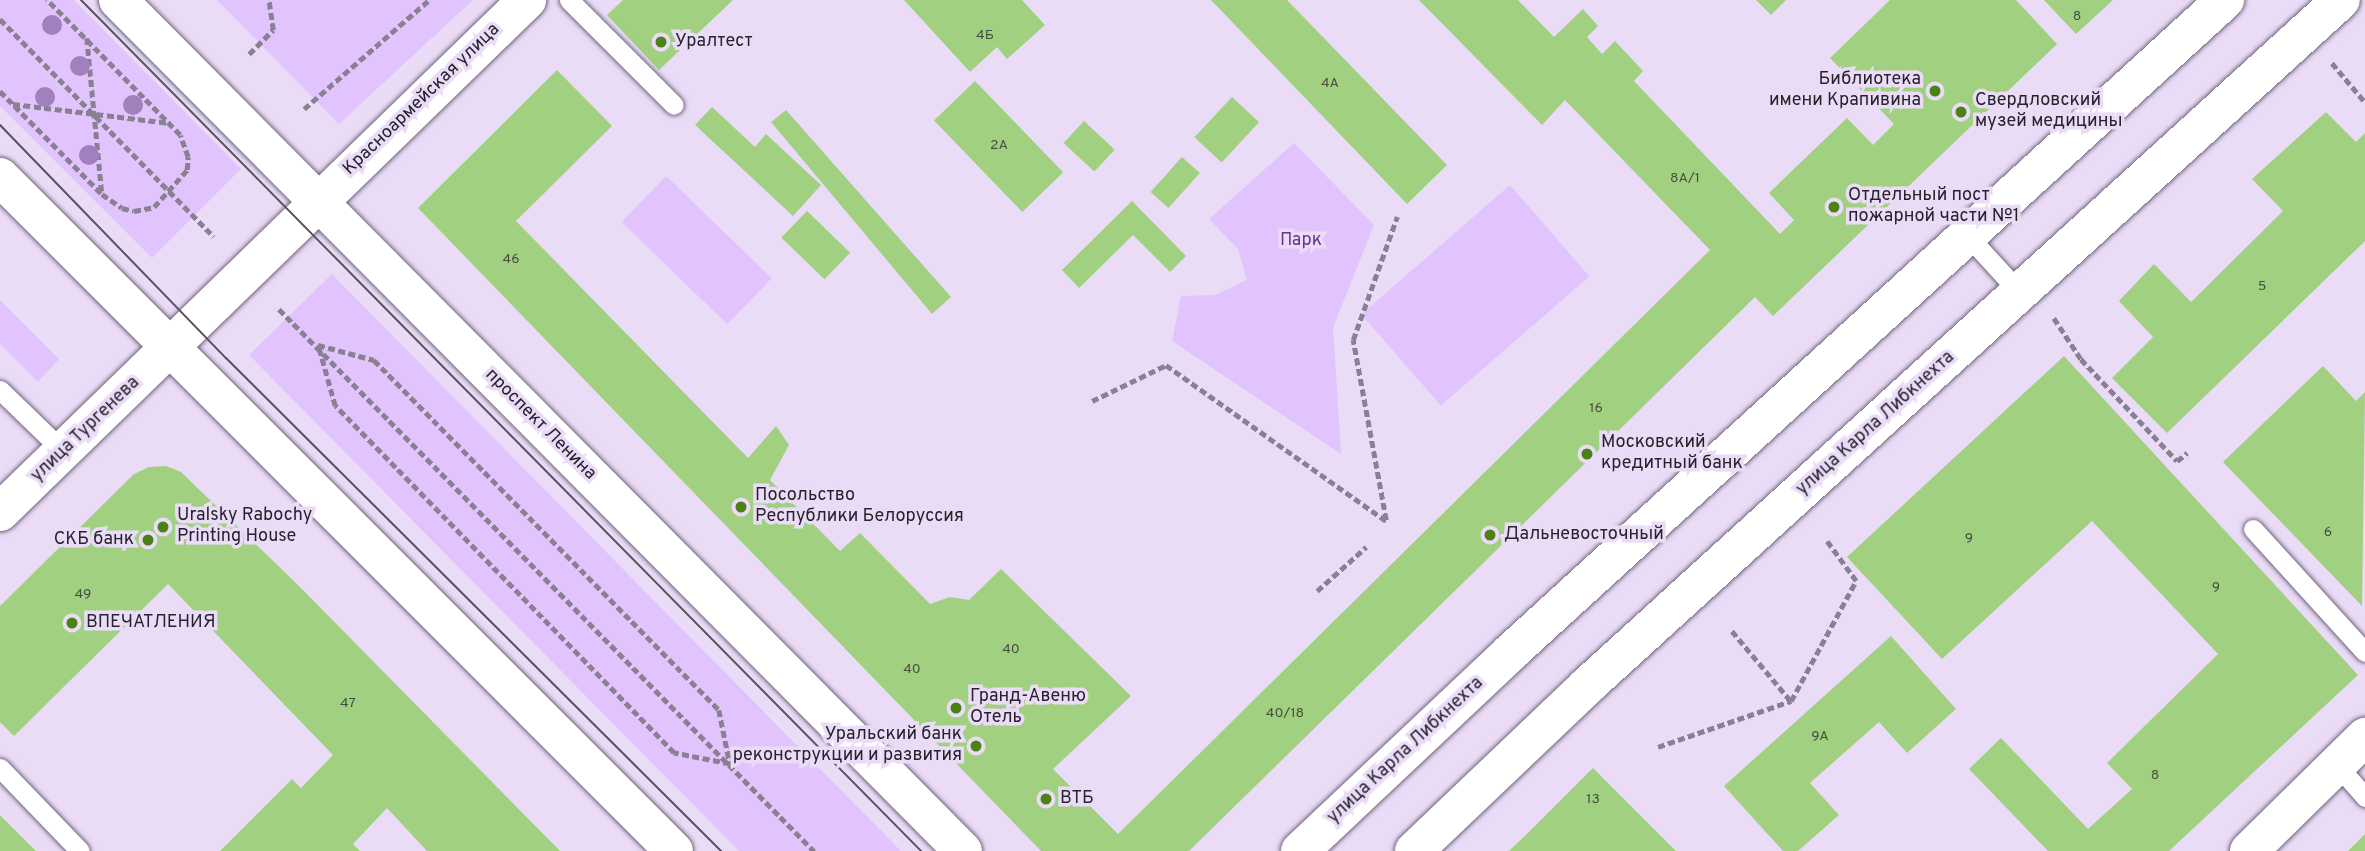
<!DOCTYPE html>
<meta charset="utf-8">
<style>
body{margin:0}
#map{position:relative;width:2365px;height:851px;overflow:hidden;background:#eadcf7;font-family:Overpass,sans-serif}
div>[style]{position:absolute}
.green>*{inset:0;background:#e1c4fd;transform-origin:0 0}
.building>*{inset:0;background:#a1d080;transform-origin:0 0}
.path>*{height:4.5px;margin-top:-2.25px;transform-origin:0;background:repeating-linear-gradient(90deg,#898092 0 7px,transparent 0 10.5px)}
.roads{filter:drop-shadow(0 0 2px #71657c) drop-shadow(0 0 2px #71657c)}
.service>*{height:19px;margin:-9.5px;padding:0 9.5px;transform-origin:9.5px;border-radius:9.5px;background:#fff}
.minor>*{height:38px;margin:-19px;padding:0 19px;transform-origin:19px;border-radius:19px;background:#fff}
.secondary>*{height:38px;margin:-19px;padding:0 19px;transform-origin:19px;border-radius:19px;background:#fff}
.tram>*{height:2px;margin:-1px;padding:0 1px;transform-origin:1px;border-radius:1px;background:#58505f}
.trees>*{width:20px;height:20px;margin:-10px;border-radius:50%;background:#a27fbd}
.dots>*{width:19px;height:19px;translate:-50% -50%;box-sizing:border-box;border:4px solid #eadcf7;border-radius:50%}
span{translate:-50% -50%;white-space:nowrap;text-align:center;line-height:1.15;-webkit-text-stroke:7px #eadcf7;paint-order:stroke}
.number-label{font-size:14px;color:#464e41}
.number-label span{-webkit-text-stroke-width:0}
.poi-label{font-size:18px;color:#27222c}
.left{translate:0 -50%;text-align:left}
.right{translate:-100% -50%;text-align:right}
.street-label{font-size:18px;color:#27222c}
.park-label{font-size:18px;color:#67338d}
</style>
<div id="map">
<div class="green">
<i style="clip-path:polygon(0 0,74px 0,241px 169px,152px 258px,0 106px)"></i>
<i style="clip-path:polygon(217px 0,473px 0,339px 124px)"></i>
<i style="clip-path:polygon(1294px 143px,1374px 225px,1333px 328px,1341px 454px,1172px 341px,1181px 296px,1215px 295px,1247px 280px,1238px 249px,1209px 219px)"></i>
<i style="left:666px;top:176px;width:147px;height:64px;rotate:44deg"></i>
<i style="left:1510px;top:185px;width:121px;height:197px;rotate:49deg"></i>
<i style="clip-path:polygon(332px 274px,901px 851px,739px 851px,249px 355px)"></i>
<i style="clip-path:polygon(0 300px,59px 359px,38px 382px,0 344px)"></i>
</div>
<div class="building">
<i style="clip-path:polygon(623px 0,733px 0,659px 70px,607px 15px)"></i>
<i style="clip-path:polygon(904px 0,1022px 0,1045px 25px,1007px 59px,997px 47px,970px 72px)"></i>
<i style="clip-path:polygon(1211px 0,1287px 0,1447px 165px,1407px 204px)"></i>
<i style="clip-path:polygon(1419px 0,1518px 0,1554px 37px,1583px 9px,1598px 26px,1587px 37px,1602px 54px,1615px 41px,1643px 71px,1634px 81px,1780px 234px,1794px 220px,1769px 193px,1847px 118px,1873px 145px,1894px 124px,1830px 58px,1890px 0,2016px 0,2057px 44px,1773px 316px,1755px 297px,1189px 851px,1041px 851px,418px 208px,557px 70px,612px 126px,516px 221px,748px 458px,776px 426px,789px 445px,770px 480px,840px 551px,860px 533px,930px 604px,950px 597px,969px 600px,1001px 569px,1131px 696px,1053px 769px,1118px 834px,1710px 250px,1565px 100px,1542px 125px)"></i>
<i style="clip-path:polygon(1756px 0,1786px 0,1771px 15px)"></i>
<i style="clip-path:polygon(2044px 0,2113px 0,2076px 34px)"></i>
<i style="left:975px;top:81px;width:127px;height:57px;rotate:46deg"></i>
<i style="left:1232px;top:97px;width:37px;height:55px;rotate:43deg"></i>
<i style="clip-path:polygon(712px 107px,755px 147px,766px 134px,821px 185px,793px 216px,695px 125px)"></i>
<i style="clip-path:polygon(786px 110px,951px 297px,932px 314px,771px 122px)"></i>
<i style="clip-path:polygon(2326px 112px,2356px 142px,2365px 133px,2365px 241px,2167px 433px,2112px 378px,2153px 337px,2119px 301px,2154px 264px,2191px 302px,2283px 211px,2252px 179px)"></i>
<i style="left:1084px;top:121px;width:42px;height:30px;rotate:43deg"></i>
<i style="left:1182px;top:157px;width:24px;height:47px;rotate:42deg"></i>
<i style="clip-path:polygon(1132px 201px,1186px 256px,1170px 272px,1133px 235px,1079px 288px,1062px 270px)"></i>
<i style="left:807px;top:211px;width:60px;height:37px;rotate:44deg"></i>
<i style="clip-path:polygon(2064px 356px,2358px 675px,2169px 851px,2048px 851px,1969px 769px,2001px 738px,2088px 829px,2132px 789px,2107px 763px,2218px 654px,2092px 521px,1942px 659px,1847px 557px)"></i>
<i style="clip-path:polygon(2323px 366px,2356px 401px,2365px 392px,2362px 606px,2223px 462px)"></i>
<i style="clip-path:polygon(166px 466px,181px 472px,298px 585px,560px 851px,427px 851px,387px 808px,353px 844px,360px 851px,220px 851px,292px 779px,301px 788px,333px 755px,168px 584px,14px 736px,0 722px,0 606px,134px 474px,149px 467px)"></i>
<i style="clip-path:polygon(1891px 636px,1956px 709px,1907px 753px,1879px 722px,1810px 783px,1839px 815px,1798px 851px,1783px 851px,1724px 786px)"></i>
<i style="clip-path:polygon(1593px 768px,1676px 851px,1509px 851px,1529px 832px)"></i>
<i style="clip-path:polygon(0 815px,36px 851px,0 851px)"></i>
<i style="clip-path:polygon(2365px 834px,2365px 851px,2348px 851px)"></i>
</div>
<div class="path">
<i style="left:0;top:19px;width:305px;rotate:45.5deg"></i>
<i style="left:87px;top:38px;width:156px;rotate:84.5deg"></i>
<i style="left:249px;top:54px;width:34px;rotate:-45deg"></i>
<i style="left:273px;top:30px;width:30px;rotate:-98deg"></i>
<i style="left:2332px;top:63px;width:51px;rotate:49.8deg"></i>
<i style="left:0;top:91px;width:145px;rotate:45.3deg"></i>
<i style="left:102px;top:194px;width:24px;rotate:35deg"></i>
<i style="left:122px;top:208px;width:12px;rotate:14deg"></i>
<i style="left:134px;top:211px;width:20px;rotate:-11deg"></i>
<i style="left:154px;top:207px;width:50px;rotate:-48.3deg"></i>
<i style="left:187px;top:170px;width:13px;rotate:-86deg"></i>
<i style="left:188px;top:157px;width:23px;rotate:-110deg"></i>
<i style="left:180px;top:135px;width:190px;rotate:-134.6deg"></i>
<i style="left:13px;top:104px;width:158px;rotate:6.9deg"></i>
<i style="left:304px;top:109px;width:166px;rotate:-41.1deg"></i>
<i style="left:279px;top:309px;width:762px;rotate:45.37deg"></i>
<i style="left:2054px;top:318px;width:49px;rotate:56.6deg"></i>
<i style="left:2081px;top:359px;width:140px;rotate:46.7deg"></i>
<i style="left:2177px;top:461px;width:13px;rotate:-39deg"></i>
<i style="left:318px;top:345px;width:58px;rotate:15deg"></i>
<i style="left:374px;top:360px;width:491px;rotate:45.4deg"></i>
<i style="left:719px;top:710px;width:55px;rotate:78.5deg"></i>
<i style="left:730px;top:764px;width:57px;rotate:-168.9deg"></i>
<i style="left:674px;top:753px;width:485px;rotate:-134.3deg"></i>
<i style="left:335px;top:406px;width:63px;rotate:-105.6deg"></i>
<i style="left:1092px;top:401px;width:82px;rotate:-25.9deg"></i>
<i style="left:1166px;top:365px;width:270px;rotate:35.3deg"></i>
<i style="left:1386px;top:520px;width:183px;rotate:-100.4deg"></i>
<i style="left:1353px;top:340px;width:131px;rotate:-70.3deg"></i>
<i style="left:1317px;top:591px;width:66px;rotate:-41.9deg"></i>
<i style="left:1732px;top:631px;width:92px;rotate:49.9deg"></i>
<i style="left:1658px;top:747px;width:141px;rotate:-19.1deg"></i>
<i style="left:1791px;top:701px;width:136px;rotate:-61.6deg"></i>
<i style="left:1856px;top:581px;width:51px;rotate:-126.2deg"></i>
</div>
<div class="roads">
<div class="service">
<i style="left:569px;top:0;width:148px;rotate:45deg"></i>
<i style="left:1967px;top:235px;width:80px;rotate:47.5deg"></i>
<i style="left:0;top:390px;width:89px;rotate:44.1deg"></i>
<i style="left:2253px;top:529px;width:166px;rotate:47.7deg"></i>
<i style="left:2337px;top:765px;width:43px;rotate:48.8deg"></i>
<i style="left:0;top:768px;width:115px;rotate:46.1deg"></i>
</div>
<div class="minor">
<i style="left:0;top:512px;width:735px;rotate:-44.17deg"></i>
<i style="left:2249px;top:851px;width:163px;rotate:-44.5deg"></i>
</div>
<div class="secondary">
<i style="left:118px;top:0;width:1199px;rotate:45.2deg"></i>
<i style="left:0;top:177px;width:953px;rotate:45deg"></i>
<i style="left:1300px;top:851px;width:290px;rotate:-43.3deg"></i>
<i style="left:1511px;top:652px;width:967px;rotate:-42.4deg"></i>
<i style="left:1414px;top:851px;width:239px;rotate:-43.6deg"></i>
<i style="left:1587px;top:686px;width:1019px;rotate:-42.3deg"></i>
</div>
</div>
<div class="tram">
<i style="left:81px;top:0;width:1196px;rotate:45.37deg"></i>
<i style="left:0;top:125px;width:325px;rotate:45.9deg"></i>
<i style="left:226px;top:358px;width:699px;rotate:44.88deg"></i>
</div>
<div class="trees">
<i style="left:52px;top:25px"></i>
<i style="left:80px;top:66px"></i>
<i style="left:45px;top:97px"></i>
<i style="left:133px;top:105px"></i>
<i style="left:89px;top:155px"></i>
</div>
<div class="dots">
<i style="left:661px;top:42px;background:#4c8115"></i>
<i style="left:1935px;top:91px;background:#4c8115"></i>
<i style="left:1961px;top:112px;background:#4c8115"></i>
<i style="left:1834px;top:207px;background:#4c8115"></i>
<i style="left:1587px;top:454px;background:#4c8115"></i>
<i style="left:741px;top:507px;background:#4c8115"></i>
<i style="left:163px;top:527px;background:#4c8115"></i>
<i style="left:1490px;top:535px;background:#4c8115"></i>
<i style="left:148px;top:540px;background:#4c8115"></i>
<i style="left:72px;top:623px;background:#4c8115"></i>
<i style="left:956px;top:708px;background:#4c8115"></i>
<i style="left:976px;top:746px;background:#4c8115"></i>
<i style="left:1046px;top:799px;background:#4c8115"></i>
</div>
<div class="number-label">
<span style="left:2077px;top:17px">8</span>
<span style="left:985px;top:36px">4Б</span>
<span style="left:1330px;top:84px">4А</span>
<span style="left:999px;top:146px">2А</span>
<span style="left:1685px;top:179px">8А/1</span>
<span style="left:511px;top:260px">46</span>
<span style="left:2262px;top:287px">5</span>
<span style="left:1596px;top:409px">16</span>
<span style="left:2328px;top:533px">6</span>
<span style="left:1969px;top:539px">9</span>
<span style="left:2216px;top:588px">9</span>
<span style="left:83px;top:595px">49</span>
<span style="left:1011px;top:650px">40</span>
<span style="left:912px;top:670px">40</span>
<span style="left:348px;top:704px">47</span>
<span style="left:1285px;top:714px">40/18</span>
<span style="left:1820px;top:737px">9А</span>
<span style="left:2155px;top:776px">8</span>
<span style="left:1593px;top:800px">13</span>
</div>
<div class="poi-label">
<span class="left" style="left:675px;top:42px">Уралтест</span>
<span class="right" style="left:1921px;top:91px">Библиотека<br>имени Крапивина</span>
<span class="left" style="left:1975px;top:112px">Свердловский<br>музей медицины</span>
<span class="left" style="left:1848px;top:207px">Отдельный пост<br>пожарной части №1</span>
<span class="left" style="left:1601px;top:454px">Московский<br>кредитный банк</span>
<span class="left" style="left:755px;top:507px">Посольство<br>Республики Белоруссия</span>
<span class="left" style="left:177px;top:527px">Uralsky Rabochy<br>Printing House</span>
<span class="left" style="left:1504px;top:535px">Дальневосточный</span>
<span class="right" style="left:134px;top:540px">СКБ банк</span>
<span class="left" style="left:86px;top:623px">ВПЕЧАТЛЕНИЯ</span>
<span class="left" style="left:970px;top:708px">Гранд-Авеню<br>Отель</span>
<span class="right" style="left:962px;top:746px">Уральский банк<br>реконструкции и развития</span>
<span class="left" style="left:1060px;top:799px">ВТБ</span>
</div>
<div class="street-label">
<span style="left:422px;top:100px;rotate:-44deg">Красноармейская улица</span>
<span style="left:1876px;top:424px;rotate:-42deg">улица Карла Либкнехта</span>
<span style="left:540px;top:425px;rotate:45deg">проспект Ленина</span>
<span style="left:86px;top:430px;rotate:-44deg">улица Тургенева</span>
<span style="left:1406px;top:751px;rotate:-43deg">улица Карла Либкнехта</span>
</div>
<div class="park-label">
<span style="left:1301px;top:241px">Парк</span>
</div>
</div>
